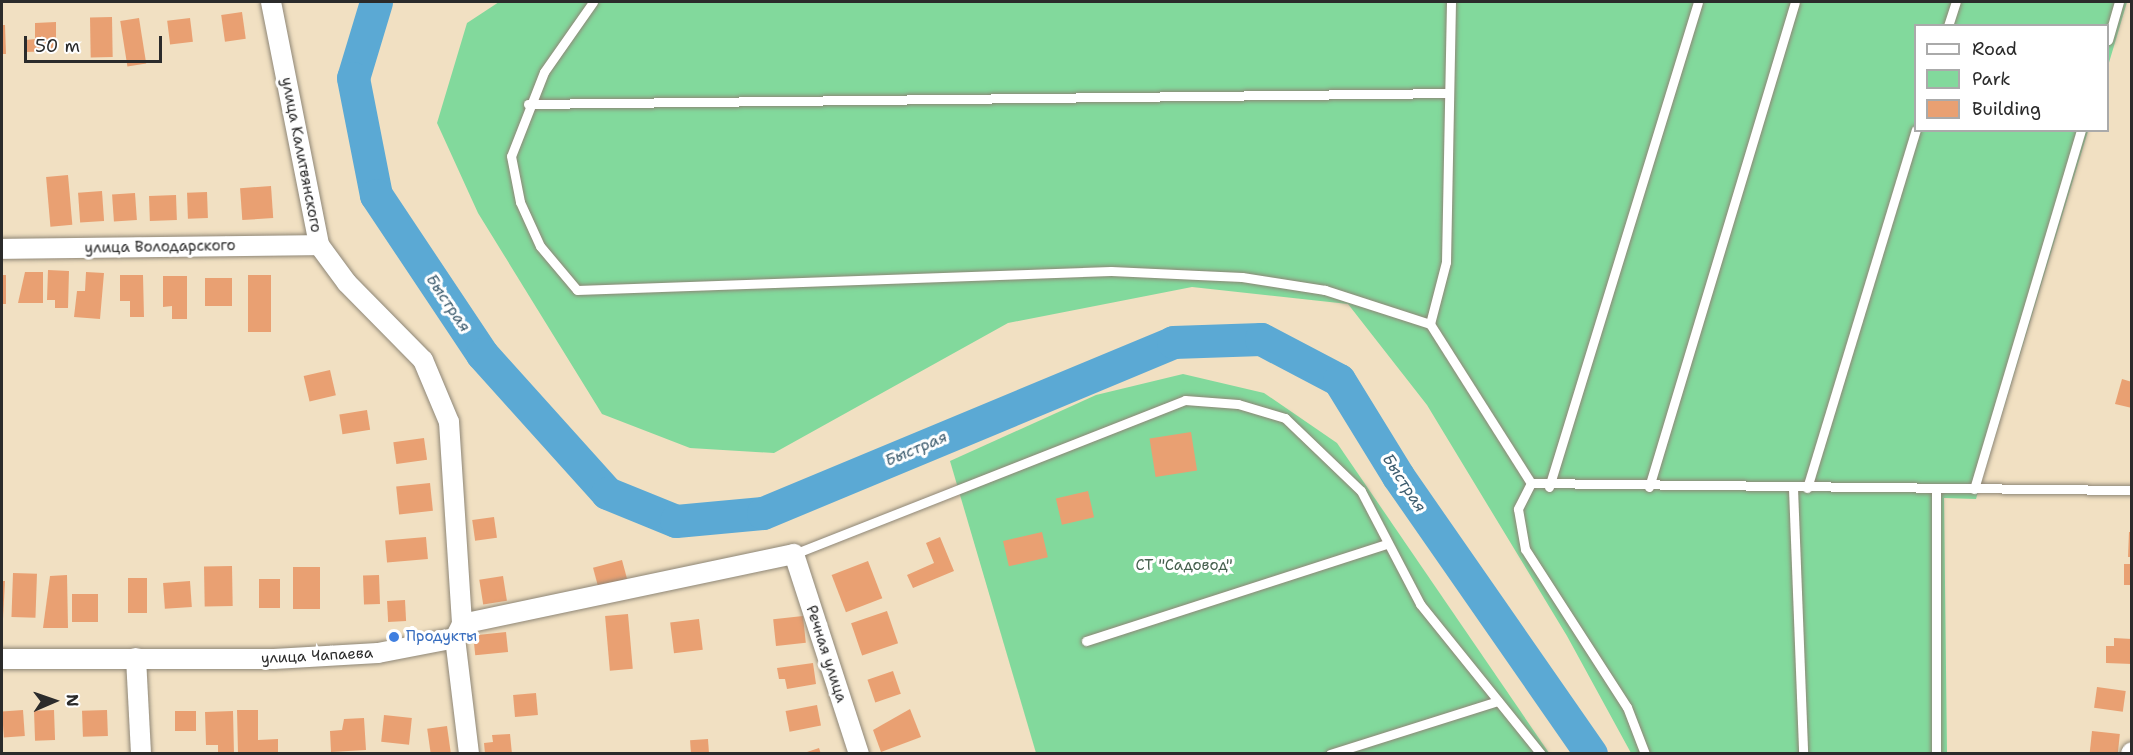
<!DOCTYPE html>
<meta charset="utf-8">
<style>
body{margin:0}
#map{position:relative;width:2133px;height:755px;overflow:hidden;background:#f1e0c2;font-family:"Shantell Sans",sans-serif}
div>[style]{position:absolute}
.green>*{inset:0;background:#82d99c}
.river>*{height:33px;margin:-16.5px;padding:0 16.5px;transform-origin:16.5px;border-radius:16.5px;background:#5ba9d4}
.building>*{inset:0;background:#e9a072;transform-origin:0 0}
.roads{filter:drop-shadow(0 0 2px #8e8676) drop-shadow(0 0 2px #8e8676)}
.lane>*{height:9px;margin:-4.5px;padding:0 4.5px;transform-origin:4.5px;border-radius:4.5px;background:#fff}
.street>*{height:20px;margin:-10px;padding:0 10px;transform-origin:10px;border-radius:10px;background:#fff}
.dots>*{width:16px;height:16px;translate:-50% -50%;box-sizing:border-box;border:3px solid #fff;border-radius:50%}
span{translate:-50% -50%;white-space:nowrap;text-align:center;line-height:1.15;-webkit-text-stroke:6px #fff;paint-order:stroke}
.street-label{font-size:15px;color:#2b2b2b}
.park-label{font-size:15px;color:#455f4d}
.shop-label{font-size:15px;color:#366cbe}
.left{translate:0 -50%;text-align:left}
.water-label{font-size:16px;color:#3e5d6f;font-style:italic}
.frame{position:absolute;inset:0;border:3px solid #2b2b2b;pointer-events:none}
.legend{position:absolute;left:1914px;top:24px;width:195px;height:108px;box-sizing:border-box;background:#fff;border:2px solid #aaa;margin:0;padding:8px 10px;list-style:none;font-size:18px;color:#2b2b2b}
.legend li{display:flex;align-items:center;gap:12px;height:30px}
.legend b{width:30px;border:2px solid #aaa}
.north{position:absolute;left:24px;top:671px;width:60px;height:60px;-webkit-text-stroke:4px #fff;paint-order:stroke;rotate:88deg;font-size:16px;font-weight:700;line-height:24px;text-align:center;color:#2b2b2b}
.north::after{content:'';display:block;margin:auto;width:21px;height:27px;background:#2b2b2b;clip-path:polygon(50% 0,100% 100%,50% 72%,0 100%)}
.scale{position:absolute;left:24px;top:36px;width:138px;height:27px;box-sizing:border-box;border:3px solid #2b2b2b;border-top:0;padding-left:8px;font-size:18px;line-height:21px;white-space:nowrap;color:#2b2b2b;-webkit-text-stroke:4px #fff;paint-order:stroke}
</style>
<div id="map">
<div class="green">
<i style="clip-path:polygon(499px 2px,2127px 2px,2108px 66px,2108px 26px,1916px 26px,1916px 130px,2088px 131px,1976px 499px,1944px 498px,1947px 753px,1631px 753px,1567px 636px,1427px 405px,1348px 304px,1192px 287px,1008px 323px,774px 453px,690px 448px,602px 414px,478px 213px,437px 123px,467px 23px)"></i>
<i style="clip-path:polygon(1183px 374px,1264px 393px,1337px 443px,1549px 753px,1036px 753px,950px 461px,1096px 395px)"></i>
</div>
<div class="river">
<i style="left:376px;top:2px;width:79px;rotate:106.8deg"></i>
<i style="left:353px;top:78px;width:119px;rotate:78.9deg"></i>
<i style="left:376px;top:195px;width:191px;rotate:56.3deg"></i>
<i style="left:482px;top:354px;width:187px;rotate:48deg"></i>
<i style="left:607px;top:493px;width:74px;rotate:22.1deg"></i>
<i style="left:676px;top:521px;width:87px;rotate:-5.3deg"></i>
<i style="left:763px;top:513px;width:444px;rotate:-22.6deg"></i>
<i style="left:1173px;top:342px;width:88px;rotate:-2deg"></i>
<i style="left:1261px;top:339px;width:88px;rotate:27.7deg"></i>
<i style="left:1339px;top:380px;width:113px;rotate:58.4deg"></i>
<i style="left:1398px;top:476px;width:338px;rotate:55.2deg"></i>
</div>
<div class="building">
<i style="left:242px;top:12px;width:27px;height:21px;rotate:82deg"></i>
<i style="left:112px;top:17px;width:40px;height:22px;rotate:89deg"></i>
<i style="left:139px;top:18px;width:46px;height:19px;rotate:81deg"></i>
<i style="left:190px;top:18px;width:24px;height:23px;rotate:83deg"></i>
<i style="clip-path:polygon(56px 22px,56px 51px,26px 52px,26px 40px,35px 39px,35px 23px)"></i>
<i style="clip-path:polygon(2px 25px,5px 25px,6px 54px,2px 54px)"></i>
<i style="left:68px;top:175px;width:50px;height:22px;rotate:85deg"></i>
<i style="left:271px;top:186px;width:32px;height:31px;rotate:86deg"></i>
<i style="left:102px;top:191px;width:30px;height:24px;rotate:86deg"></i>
<i style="left:207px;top:192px;width:26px;height:20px;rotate:88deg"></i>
<i style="left:135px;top:193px;width:27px;height:23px;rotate:86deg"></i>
<i style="left:176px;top:195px;width:25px;height:27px;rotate:88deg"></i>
<i style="clip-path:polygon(48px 270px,69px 271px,68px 308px,55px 308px,55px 300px,47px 300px)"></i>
<i style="clip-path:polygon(25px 272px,43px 272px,43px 303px,18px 303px)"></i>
<i style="clip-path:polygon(86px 272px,104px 273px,100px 319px,74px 317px,77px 291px,85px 291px)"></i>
<i style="left:2px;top:275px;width:4px;height:29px"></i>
<i style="clip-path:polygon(120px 275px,143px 275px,144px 317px,130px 317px,130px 301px,120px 301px)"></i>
<i style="left:248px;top:275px;width:23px;height:57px"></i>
<i style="clip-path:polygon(163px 276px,187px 276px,187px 319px,172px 319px,172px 306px,163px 307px)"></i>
<i style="left:232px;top:278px;width:28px;height:27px;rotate:90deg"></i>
<i style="left:330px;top:370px;width:26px;height:27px;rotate:77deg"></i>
<i style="clip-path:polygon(2122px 379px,2132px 382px,2132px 408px,2115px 404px)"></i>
<i style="left:367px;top:410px;width:20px;height:28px;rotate:81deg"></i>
<i style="left:1191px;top:432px;width:39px;height:42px;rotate:81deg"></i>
<i style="left:424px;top:438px;width:22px;height:31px;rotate:82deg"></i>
<i style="left:430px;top:483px;width:28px;height:34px;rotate:84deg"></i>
<i style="left:1088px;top:491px;width:27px;height:33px;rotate:77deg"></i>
<i style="left:494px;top:517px;width:21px;height:22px;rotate:82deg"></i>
<i style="left:1042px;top:532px;width:26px;height:40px;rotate:77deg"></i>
<i style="clip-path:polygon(2129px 532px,2132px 532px,2132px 557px,2128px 557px)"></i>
<i style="left:426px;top:537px;width:22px;height:41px;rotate:85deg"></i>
<i style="clip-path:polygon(940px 537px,954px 571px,913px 588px,907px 575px,934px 563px,926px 543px)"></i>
<i style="left:622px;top:560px;width:20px;height:30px;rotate:75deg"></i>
<i style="left:868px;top:561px;width:40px;height:39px;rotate:69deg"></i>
<i style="left:2124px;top:564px;width:8px;height:21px"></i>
<i style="left:232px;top:566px;width:40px;height:28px;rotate:89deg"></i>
<i style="left:293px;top:567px;width:27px;height:42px"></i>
<i style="left:13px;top:573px;width:24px;height:44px;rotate:2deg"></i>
<i style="clip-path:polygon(67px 575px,68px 628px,43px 628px,50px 576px)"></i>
<i style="left:379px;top:575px;width:29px;height:16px;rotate:88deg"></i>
<i style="left:503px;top:576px;width:25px;height:24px;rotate:81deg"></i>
<i style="left:128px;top:578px;width:19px;height:35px"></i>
<i style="left:280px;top:579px;width:29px;height:21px;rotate:90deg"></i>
<i style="clip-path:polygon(2px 581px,5px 581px,3px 619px,2px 619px)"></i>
<i style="left:190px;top:581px;width:26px;height:27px;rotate:86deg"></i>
<i style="left:72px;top:594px;width:26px;height:28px"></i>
<i style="left:405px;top:600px;width:21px;height:18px;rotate:87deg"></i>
<i style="left:887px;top:611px;width:34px;height:38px;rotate:71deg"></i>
<i style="left:628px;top:614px;width:55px;height:23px;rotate:85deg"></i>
<i style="left:803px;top:616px;width:27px;height:30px;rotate:84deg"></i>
<i style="left:699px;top:619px;width:31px;height:29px;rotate:83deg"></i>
<i style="left:506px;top:632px;width:20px;height:33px;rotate:84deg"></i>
<i style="clip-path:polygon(2114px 638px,2132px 639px,2132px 664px,2106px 663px,2106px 646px,2114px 646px)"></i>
<i style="clip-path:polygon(813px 663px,816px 684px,787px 689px,785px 679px,779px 679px,777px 668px)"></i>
<i style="left:893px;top:671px;width:24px;height:27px;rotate:71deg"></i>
<i style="left:2097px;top:687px;width:29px;height:21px;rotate:8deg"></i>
<i style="left:536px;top:693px;width:22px;height:23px;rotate:85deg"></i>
<i style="left:817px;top:705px;width:21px;height:32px;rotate:79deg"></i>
<i style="clip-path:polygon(910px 709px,921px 737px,881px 752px,873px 730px)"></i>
<i style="left:23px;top:710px;width:26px;height:21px;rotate:86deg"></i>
<i style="left:54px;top:710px;width:30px;height:20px;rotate:88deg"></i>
<i style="left:107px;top:710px;width:26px;height:25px;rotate:88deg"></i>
<i style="clip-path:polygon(237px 710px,258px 710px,258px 740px,278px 739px,278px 754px,238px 754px)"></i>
<i style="left:175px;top:711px;width:21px;height:20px"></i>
<i style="clip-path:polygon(233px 711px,234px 754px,218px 754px,218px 745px,206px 745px,205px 712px)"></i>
<i style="left:384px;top:715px;width:28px;height:27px;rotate:6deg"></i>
<i style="clip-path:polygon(364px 718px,366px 750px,331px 752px,330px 731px,342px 730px,344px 719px)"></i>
<i style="left:447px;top:726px;width:28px;height:20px;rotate:82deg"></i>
<i style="left:2092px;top:731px;width:28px;height:21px;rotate:6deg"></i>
<i style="clip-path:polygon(510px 734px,512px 754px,485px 754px,484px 743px,493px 742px,492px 735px)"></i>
<i style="left:708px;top:739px;width:15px;height:18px;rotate:86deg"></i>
<i style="clip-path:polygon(819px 748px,821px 754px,804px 754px,804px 753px)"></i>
</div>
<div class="roads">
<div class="lane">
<i style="left:593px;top:2px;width:85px;rotate:125deg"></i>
<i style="left:544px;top:72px;width:90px;rotate:111.4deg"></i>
<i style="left:511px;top:156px;width:47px;rotate:78.9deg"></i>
<i style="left:520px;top:202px;width:48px;rotate:65.6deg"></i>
<i style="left:540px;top:246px;width:57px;rotate:49.9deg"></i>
<i style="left:577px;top:290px;width:534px;rotate:-2.04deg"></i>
<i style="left:1111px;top:271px;width:131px;rotate:2.6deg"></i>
<i style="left:1242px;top:277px;width:84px;rotate:8.9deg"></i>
<i style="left:1325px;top:290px;width:110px;rotate:17.9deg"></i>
<i style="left:1451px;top:2px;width:260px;rotate:91.1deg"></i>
<i style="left:1446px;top:262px;width:64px;rotate:104.5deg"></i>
<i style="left:1430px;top:324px;width:188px;rotate:57.6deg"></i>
<i style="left:1531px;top:483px;width:601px;rotate:0.67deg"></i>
<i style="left:1948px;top:26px;width:25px;rotate:-72deg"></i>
<i style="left:2108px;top:40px;width:40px;rotate:-74deg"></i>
<i style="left:528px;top:104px;width:921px;rotate:-0.68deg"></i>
<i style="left:1531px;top:483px;width:29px;rotate:117deg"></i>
<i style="left:1518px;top:509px;width:41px;rotate:80.1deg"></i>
<i style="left:1525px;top:549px;width:188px;rotate:57.2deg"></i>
<i style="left:1627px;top:707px;width:50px;rotate:69deg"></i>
<i style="left:1549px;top:487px;width:507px;rotate:-72.92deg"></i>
<i style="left:1649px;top:487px;width:506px;rotate:-73.25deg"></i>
<i style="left:1793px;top:488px;width:266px;rotate:87.8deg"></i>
<i style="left:1807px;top:488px;width:374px;rotate:-73.1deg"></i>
<i style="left:1974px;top:489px;width:375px;rotate:-73.4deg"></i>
<i style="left:794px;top:554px;width:420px;rotate:-21.5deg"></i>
<i style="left:1185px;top:400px;width:53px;rotate:4.3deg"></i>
<i style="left:1238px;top:404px;width:49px;rotate:16.6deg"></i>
<i style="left:1285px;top:418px;width:105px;rotate:43.8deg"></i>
<i style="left:1361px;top:491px;width:127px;rotate:62.4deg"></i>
<i style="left:1420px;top:604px;width:193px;rotate:51.1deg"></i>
<i style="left:1086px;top:641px;width:316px;rotate:-17.9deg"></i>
<i style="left:1330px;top:754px;width:176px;rotate:-17.5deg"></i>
<i style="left:1936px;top:754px;width:265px;rotate:-90deg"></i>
</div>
<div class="street">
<i style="left:271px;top:2px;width:248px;rotate:78.8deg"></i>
<i style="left:319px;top:245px;width:47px;rotate:53.6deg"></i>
<i style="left:347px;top:283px;width:108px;rotate:45.4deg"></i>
<i style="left:423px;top:360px;width:67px;rotate:67.2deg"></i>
<i style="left:449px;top:422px;width:202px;rotate:86.3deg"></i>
<i style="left:2px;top:249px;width:317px;rotate:-0.7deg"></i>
<i style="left:455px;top:638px;width:117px;rotate:83.1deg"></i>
<i style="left:136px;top:658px;width:96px;rotate:87deg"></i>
<i style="left:2px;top:659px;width:272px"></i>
<i style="left:274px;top:659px;width:104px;rotate:-3.3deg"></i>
<i style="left:378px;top:653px;width:78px;rotate:-11deg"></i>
<i style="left:455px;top:638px;width:16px;rotate:-63deg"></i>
<i style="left:462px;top:624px;width:339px;rotate:-11.9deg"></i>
<i style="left:794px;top:554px;width:210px;rotate:72deg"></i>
<i style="left:2131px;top:754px;width:2px;rotate:-63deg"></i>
</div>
</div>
<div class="dots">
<i style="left:394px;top:637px;background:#3f7fe0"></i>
</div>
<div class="street-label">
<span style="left:301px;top:155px;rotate:79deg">улица Калитвянского</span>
<span style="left:160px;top:247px;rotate:-1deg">улица Володарского</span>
<span style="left:826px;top:654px;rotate:72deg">Речная улица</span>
<span style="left:317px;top:656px;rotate:-3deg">улица Чапаева</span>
</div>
<div class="park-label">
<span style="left:1184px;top:566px">СТ "Садовод"</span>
</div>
<div class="shop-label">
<span class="left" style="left:406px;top:637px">Продукты</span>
</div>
<div class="water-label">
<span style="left:448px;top:303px;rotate:56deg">Быстрая</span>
<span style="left:916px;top:449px;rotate:-23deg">Быстрая</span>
<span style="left:1404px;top:483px;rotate:57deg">Быстрая</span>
</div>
<div class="frame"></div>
<ul class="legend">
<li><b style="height:8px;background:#fff"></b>Road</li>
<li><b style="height:16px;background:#82d99c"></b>Park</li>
<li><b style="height:16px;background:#e9a072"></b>Building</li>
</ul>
<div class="north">N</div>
<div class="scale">50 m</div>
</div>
